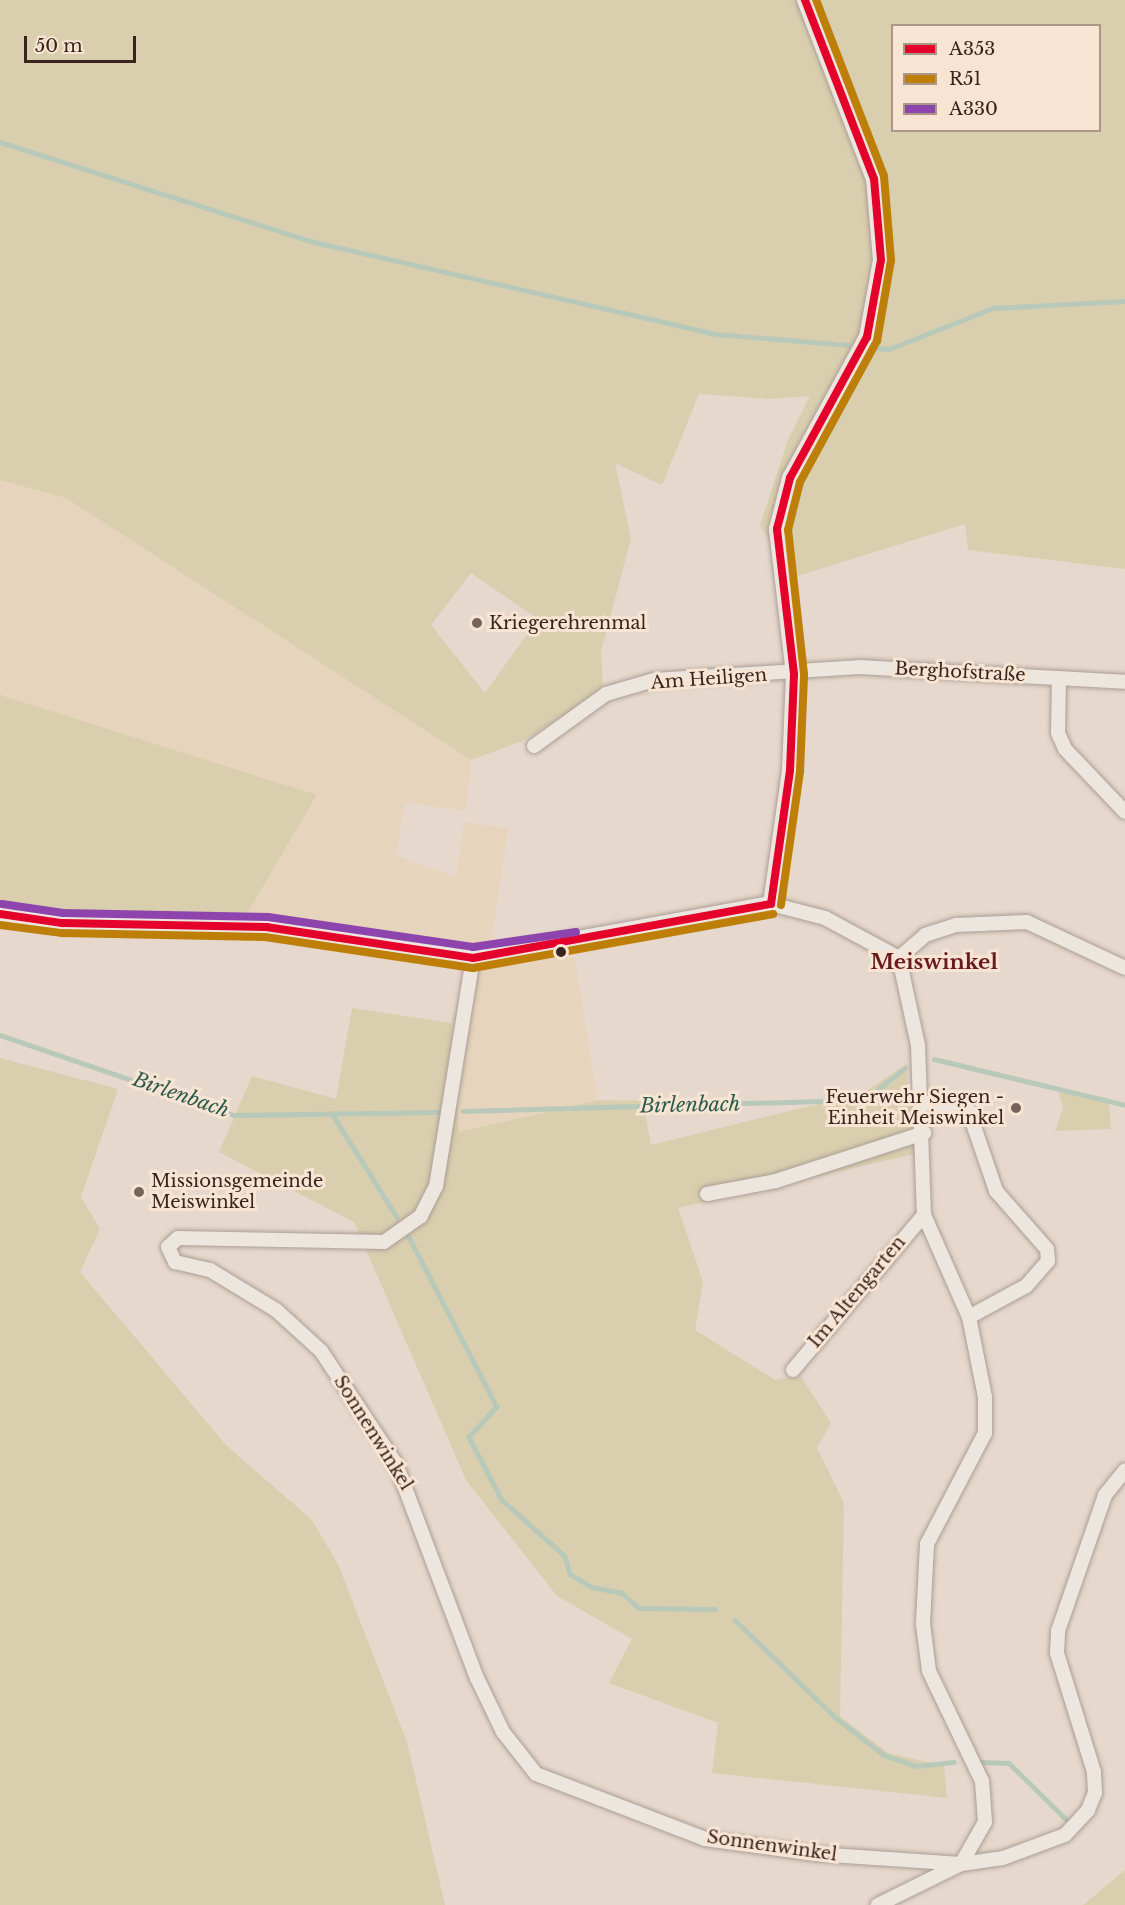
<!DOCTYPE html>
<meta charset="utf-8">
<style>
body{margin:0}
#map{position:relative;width:1125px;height:1905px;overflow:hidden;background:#e6d8cc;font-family:"Libre Baskerville",serif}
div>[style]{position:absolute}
.farmland>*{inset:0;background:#e6d4bc}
.green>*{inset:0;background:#d9cfae}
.stream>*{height:4.5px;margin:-2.25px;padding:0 2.25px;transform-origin:2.25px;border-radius:2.25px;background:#b8c9ba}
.roads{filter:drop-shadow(0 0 2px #ab9e96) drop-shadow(0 0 2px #ab9e96)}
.minor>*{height:14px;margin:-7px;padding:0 7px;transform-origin:7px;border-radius:7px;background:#ede6df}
.tertiary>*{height:16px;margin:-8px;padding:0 8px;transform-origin:8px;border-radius:8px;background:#ede6df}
.bus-1>*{height:8px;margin:-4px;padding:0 4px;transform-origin:4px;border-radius:4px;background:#e4002b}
.bus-2>*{height:8px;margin:-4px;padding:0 4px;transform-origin:4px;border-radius:4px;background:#be7f09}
.bus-3>*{height:8px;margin:-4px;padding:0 4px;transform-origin:4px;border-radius:4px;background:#8e44ad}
.dots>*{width:16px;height:16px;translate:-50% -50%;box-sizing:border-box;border:3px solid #f7e4d2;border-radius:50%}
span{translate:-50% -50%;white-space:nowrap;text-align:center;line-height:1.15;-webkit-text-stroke:6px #f7e4d2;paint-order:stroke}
.poi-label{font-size:18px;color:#3a241d}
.left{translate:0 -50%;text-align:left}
.right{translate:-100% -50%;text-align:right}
.street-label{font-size:18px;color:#3a241d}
.water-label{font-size:20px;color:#2c5b4c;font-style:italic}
.quarter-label{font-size:21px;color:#691a1d;font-weight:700}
.legend{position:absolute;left:891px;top:24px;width:210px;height:108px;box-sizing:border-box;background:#f7e4d2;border:2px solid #ab978a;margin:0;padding:8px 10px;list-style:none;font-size:18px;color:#3a241d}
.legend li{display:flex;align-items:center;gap:12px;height:30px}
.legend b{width:30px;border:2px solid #ab978a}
.scale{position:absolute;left:24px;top:36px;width:112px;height:27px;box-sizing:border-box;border:3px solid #3a241d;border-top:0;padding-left:8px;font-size:18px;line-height:21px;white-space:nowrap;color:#3a241d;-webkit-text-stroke:4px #f7e4d2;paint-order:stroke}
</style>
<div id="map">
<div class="farmland">
<i style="clip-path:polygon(0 480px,66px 498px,471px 760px,466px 811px,405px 802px,396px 856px,456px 877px,464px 822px,508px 829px,491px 943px,575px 959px,598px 1100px,459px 1132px,451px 1023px,468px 976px,459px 966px,235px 934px,317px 796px,0 695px)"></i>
</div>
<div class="green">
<i style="clip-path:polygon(evenodd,0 0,1125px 0,1125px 569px,968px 550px,965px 524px,791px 578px,760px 525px,788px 440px,810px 396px,770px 399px,699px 394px,662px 485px,615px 463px,631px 539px,601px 651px,603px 692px,522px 741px,471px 760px,66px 498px,0 480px,0 0,892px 26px,1100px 26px,1100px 130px,892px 130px,892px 26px,0 0,471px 573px,538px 619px,485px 693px,431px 625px,471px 573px)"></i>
<i style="clip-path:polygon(0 695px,317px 795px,235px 934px,106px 937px,0 923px)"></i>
<i style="clip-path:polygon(352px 1008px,451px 1023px,459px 1132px,598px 1100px,643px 1101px,651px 1145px,863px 1093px,906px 1064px,915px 1154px,678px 1208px,703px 1282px,695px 1330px,775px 1380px,800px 1375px,831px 1423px,817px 1448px,844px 1503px,840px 1716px,888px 1753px,944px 1766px,947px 1798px,712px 1773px,718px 1723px,609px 1683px,632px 1639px,557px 1596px,466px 1480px,354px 1222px,219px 1152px,252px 1076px,336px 1099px)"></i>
<i style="clip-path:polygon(0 1058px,118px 1089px,81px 1197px,100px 1229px,80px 1272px,226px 1445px,312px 1520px,338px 1564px,407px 1742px,445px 1905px,0 1905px)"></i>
<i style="clip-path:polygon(1058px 1090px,1109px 1102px,1111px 1129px,1055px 1131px,1063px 1108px)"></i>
<i style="clip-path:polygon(1125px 1870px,1125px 1905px,1083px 1905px)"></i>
</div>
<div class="stream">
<i style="left:0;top:142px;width:325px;rotate:17.7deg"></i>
<i style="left:310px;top:241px;width:417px;rotate:12.9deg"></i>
<i style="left:716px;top:334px;width:132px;rotate:4.8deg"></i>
<i style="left:877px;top:348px;width:12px;rotate:5deg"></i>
<i style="left:889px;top:349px;width:112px;rotate:-21.5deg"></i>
<i style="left:993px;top:308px;width:132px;rotate:-3deg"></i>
<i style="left:0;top:1035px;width:247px;rotate:18.9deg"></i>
<i style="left:234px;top:1115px;width:206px;rotate:-0.8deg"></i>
<i style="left:934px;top:1059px;width:196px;rotate:13.5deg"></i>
<i style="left:463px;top:1111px;width:401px;rotate:-1.6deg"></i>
<i style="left:864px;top:1100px;width:52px;rotate:-38deg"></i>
<i style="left:333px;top:1115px;width:120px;rotate:57.9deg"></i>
<i style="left:409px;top:1237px;width:191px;rotate:62.6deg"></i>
<i style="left:497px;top:1407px;width:41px;rotate:133deg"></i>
<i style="left:469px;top:1437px;width:71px;rotate:62.4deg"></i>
<i style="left:502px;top:1500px;width:84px;rotate:41.6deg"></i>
<i style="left:565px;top:1556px;width:19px;rotate:74deg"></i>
<i style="left:570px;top:1574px;width:26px;rotate:31deg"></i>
<i style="left:592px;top:1587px;width:31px;rotate:11deg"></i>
<i style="left:622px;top:1593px;width:23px;rotate:41deg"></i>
<i style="left:639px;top:1608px;width:76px;rotate:0.8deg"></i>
<i style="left:735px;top:1620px;width:139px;rotate:44.1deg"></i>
<i style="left:835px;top:1717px;width:62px;rotate:37.8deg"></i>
<i style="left:884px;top:1755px;width:34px;rotate:19deg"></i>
<i style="left:916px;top:1766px;width:38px;rotate:-6deg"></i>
<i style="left:979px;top:1762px;width:30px;rotate:2deg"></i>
<i style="left:1009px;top:1763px;width:83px;rotate:44.5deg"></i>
</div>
<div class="roads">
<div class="minor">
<i style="left:1059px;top:678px;width:55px;rotate:91deg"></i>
<i style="left:1058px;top:733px;width:17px;rotate:66deg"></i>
<i style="left:1065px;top:749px;width:87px;rotate:46.4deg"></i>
<i style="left:534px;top:746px;width:89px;rotate:-35.8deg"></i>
<i style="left:606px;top:694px;width:50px;rotate:-16.3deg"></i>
<i style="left:654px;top:680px;width:205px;rotate:-3.6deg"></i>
<i style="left:859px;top:667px;width:266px;rotate:3.2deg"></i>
<i style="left:771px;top:904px;width:56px;rotate:14.5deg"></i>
<i style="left:825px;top:918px;width:84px;rotate:28.4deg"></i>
<i style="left:899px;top:958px;width:89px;rotate:77.7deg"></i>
<i style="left:918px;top:1045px;width:170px;rotate:88deg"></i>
<i style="left:924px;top:1215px;width:111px;rotate:66.2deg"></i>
<i style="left:969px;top:1317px;width:82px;rotate:78.7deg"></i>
<i style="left:985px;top:1397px;width:36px;rotate:90deg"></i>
<i style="left:985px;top:1433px;width:125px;rotate:117.6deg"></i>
<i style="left:927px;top:1544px;width:80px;rotate:92.9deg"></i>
<i style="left:923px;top:1624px;width:47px;rotate:82.7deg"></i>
<i style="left:929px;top:1671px;width:122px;rotate:64.3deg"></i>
<i style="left:982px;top:1781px;width:41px;rotate:85.8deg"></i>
<i style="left:985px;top:1822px;width:48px;rotate:119.7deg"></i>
<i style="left:961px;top:1864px;width:93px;rotate:153.7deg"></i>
<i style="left:473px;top:958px;width:231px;rotate:99.2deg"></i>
<i style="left:436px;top:1186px;width:34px;rotate:117deg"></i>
<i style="left:421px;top:1216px;width:45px;rotate:144.9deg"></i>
<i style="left:384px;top:1242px;width:206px;rotate:-178.9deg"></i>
<i style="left:178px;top:1238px;width:13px;rotate:138deg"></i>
<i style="left:168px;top:1247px;width:17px;rotate:65deg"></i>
<i style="left:175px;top:1262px;width:36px;rotate:13deg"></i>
<i style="left:210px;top:1270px;width:77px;rotate:31.2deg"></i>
<i style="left:276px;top:1310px;width:61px;rotate:42.3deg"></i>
<i style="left:321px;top:1351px;width:136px;rotate:56.4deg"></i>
<i style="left:396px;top:1464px;width:229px;rotate:69.3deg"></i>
<i style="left:477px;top:1678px;width:60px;rotate:64.3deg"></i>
<i style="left:503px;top:1732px;width:53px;rotate:51.8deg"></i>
<i style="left:536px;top:1774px;width:181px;rotate:21deg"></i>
<i style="left:705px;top:1839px;width:112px;rotate:7.7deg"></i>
<i style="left:816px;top:1854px;width:145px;rotate:3.9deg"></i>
<i style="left:961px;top:1864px;width:42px;rotate:-8.1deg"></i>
<i style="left:1003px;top:1858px;width:66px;rotate:-20.4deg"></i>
<i style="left:1065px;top:1835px;width:34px;rotate:-47deg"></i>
<i style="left:1088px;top:1810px;width:18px;rotate:-68deg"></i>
<i style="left:1095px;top:1793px;width:21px;rotate:-93deg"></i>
<i style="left:1094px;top:1772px;width:125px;rotate:-107.3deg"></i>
<i style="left:1057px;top:1653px;width:22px;rotate:-87deg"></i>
<i style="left:1058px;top:1631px;width:144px;rotate:-70.9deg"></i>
<i style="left:1105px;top:1495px;width:32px;rotate:-51deg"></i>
<i style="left:899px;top:958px;width:35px;rotate:-41deg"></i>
<i style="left:925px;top:935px;width:33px;rotate:-18deg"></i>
<i style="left:956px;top:925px;width:71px;rotate:-2.4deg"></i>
<i style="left:1027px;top:922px;width:108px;rotate:25.1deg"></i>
<i style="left:924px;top:1103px;width:44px;rotate:7.8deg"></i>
<i style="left:968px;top:1109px;width:87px;rotate:71.1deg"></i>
<i style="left:996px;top:1191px;width:77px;rotate:48.7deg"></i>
<i style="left:1047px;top:1249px;width:12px;rotate:85deg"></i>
<i style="left:1048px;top:1261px;width:33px;rotate:131deg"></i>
<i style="left:1026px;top:1286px;width:65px;rotate:151.5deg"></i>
<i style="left:707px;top:1194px;width:70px;rotate:-10.7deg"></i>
<i style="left:776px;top:1181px;width:156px;rotate:-18deg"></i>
<i style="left:793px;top:1370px;width:203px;rotate:-49.8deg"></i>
</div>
<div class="tertiary">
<i style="left:0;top:914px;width:63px;rotate:8.3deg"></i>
<i style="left:62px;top:923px;width:204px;rotate:1.1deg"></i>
<i style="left:266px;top:927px;width:209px;rotate:8.5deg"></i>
<i style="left:473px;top:958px;width:303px;rotate:-10.3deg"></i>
<i style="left:771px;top:904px;width:135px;rotate:-81.9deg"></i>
<i style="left:790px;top:770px;width:96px;rotate:-87.6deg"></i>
<i style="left:794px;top:674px;width:146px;rotate:-96.7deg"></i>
<i style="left:777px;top:529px;width:53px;rotate:-75.7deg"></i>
<i style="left:790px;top:478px;width:161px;rotate:-61.4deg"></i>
<i style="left:867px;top:337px;width:78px;rotate:-79.7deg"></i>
<i style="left:881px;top:260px;width:81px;rotate:-94.9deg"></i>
<i style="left:874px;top:179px;width:192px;rotate:-111.1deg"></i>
</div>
</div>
<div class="bus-1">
<i style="left:771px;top:904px;width:135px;rotate:-81.9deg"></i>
<i style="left:790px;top:770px;width:96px;rotate:-87.6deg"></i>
<i style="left:794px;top:674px;width:146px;rotate:-96.7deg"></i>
<i style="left:777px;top:529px;width:53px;rotate:-75.7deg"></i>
<i style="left:790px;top:478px;width:161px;rotate:-61.4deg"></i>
<i style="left:867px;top:337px;width:78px;rotate:-79.7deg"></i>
<i style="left:881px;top:260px;width:81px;rotate:-94.9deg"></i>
<i style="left:874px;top:179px;width:192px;rotate:-111.1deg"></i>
<i style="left:0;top:914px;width:63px;rotate:8.3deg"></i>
<i style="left:62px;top:923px;width:204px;rotate:1.1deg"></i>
<i style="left:266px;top:927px;width:209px;rotate:8.5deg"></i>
<i style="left:473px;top:958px;width:303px;rotate:-10.3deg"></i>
</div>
<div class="bus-2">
<i style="left:781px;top:905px;width:135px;rotate:-81.9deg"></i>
<i style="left:800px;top:771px;width:97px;rotate:-87.6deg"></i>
<i style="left:804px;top:674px;width:145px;rotate:-96.3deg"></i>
<i style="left:788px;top:530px;width:49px;rotate:-76deg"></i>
<i style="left:800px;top:482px;width:161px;rotate:-61.4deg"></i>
<i style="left:877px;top:341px;width:82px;rotate:-80.2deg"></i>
<i style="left:891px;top:260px;width:84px;rotate:-94.8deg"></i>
<i style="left:884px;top:176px;width:189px;rotate:-111.1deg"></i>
<i style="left:0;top:925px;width:63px;rotate:7.4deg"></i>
<i style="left:62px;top:933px;width:203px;rotate:1.1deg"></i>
<i style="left:265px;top:937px;width:210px;rotate:8.5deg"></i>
<i style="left:473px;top:968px;width:305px;rotate:-10.2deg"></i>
</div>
<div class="bus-3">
<i style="left:2px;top:904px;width:62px;rotate:8.4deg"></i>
<i style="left:63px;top:913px;width:205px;rotate:1.1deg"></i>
<i style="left:268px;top:917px;width:207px;rotate:8.3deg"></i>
<i style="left:473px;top:947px;width:104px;rotate:-8.3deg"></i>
</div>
<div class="dots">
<i style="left:477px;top:623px;background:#76635a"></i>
<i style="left:561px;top:952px;background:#3a241d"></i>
<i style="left:1016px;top:1108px;background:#76635a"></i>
<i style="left:139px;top:1192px;background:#76635a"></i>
</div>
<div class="poi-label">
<span class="left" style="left:489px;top:623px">Kriegerehrenmal</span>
<span class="right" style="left:1004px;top:1108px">Feuerwehr Siegen -<br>Einheit Meiswinkel</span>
<span class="left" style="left:151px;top:1192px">Missionsgemeinde<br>Meiswinkel</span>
</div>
<div class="street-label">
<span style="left:960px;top:672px;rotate:3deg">Berghofstraße</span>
<span style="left:709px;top:679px;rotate:-4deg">Am Heiligen</span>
<span style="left:857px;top:1292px;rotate:-50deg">Im Altengarten</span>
<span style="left:373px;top:1433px;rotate:58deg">Sonnenwinkel</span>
<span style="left:772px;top:1846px;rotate:8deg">Sonnenwinkel</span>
</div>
<div class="water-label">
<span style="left:181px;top:1095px;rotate:19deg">Birlenbach</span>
<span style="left:690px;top:1105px;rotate:-1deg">Birlenbach</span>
</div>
<div class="quarter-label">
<span style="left:934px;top:962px">Meiswinkel</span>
</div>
<ul class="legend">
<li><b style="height:8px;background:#e4002b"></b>A353</li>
<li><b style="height:8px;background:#be7f09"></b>R51</li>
<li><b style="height:8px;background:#8e44ad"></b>A330</li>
</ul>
<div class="scale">50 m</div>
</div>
